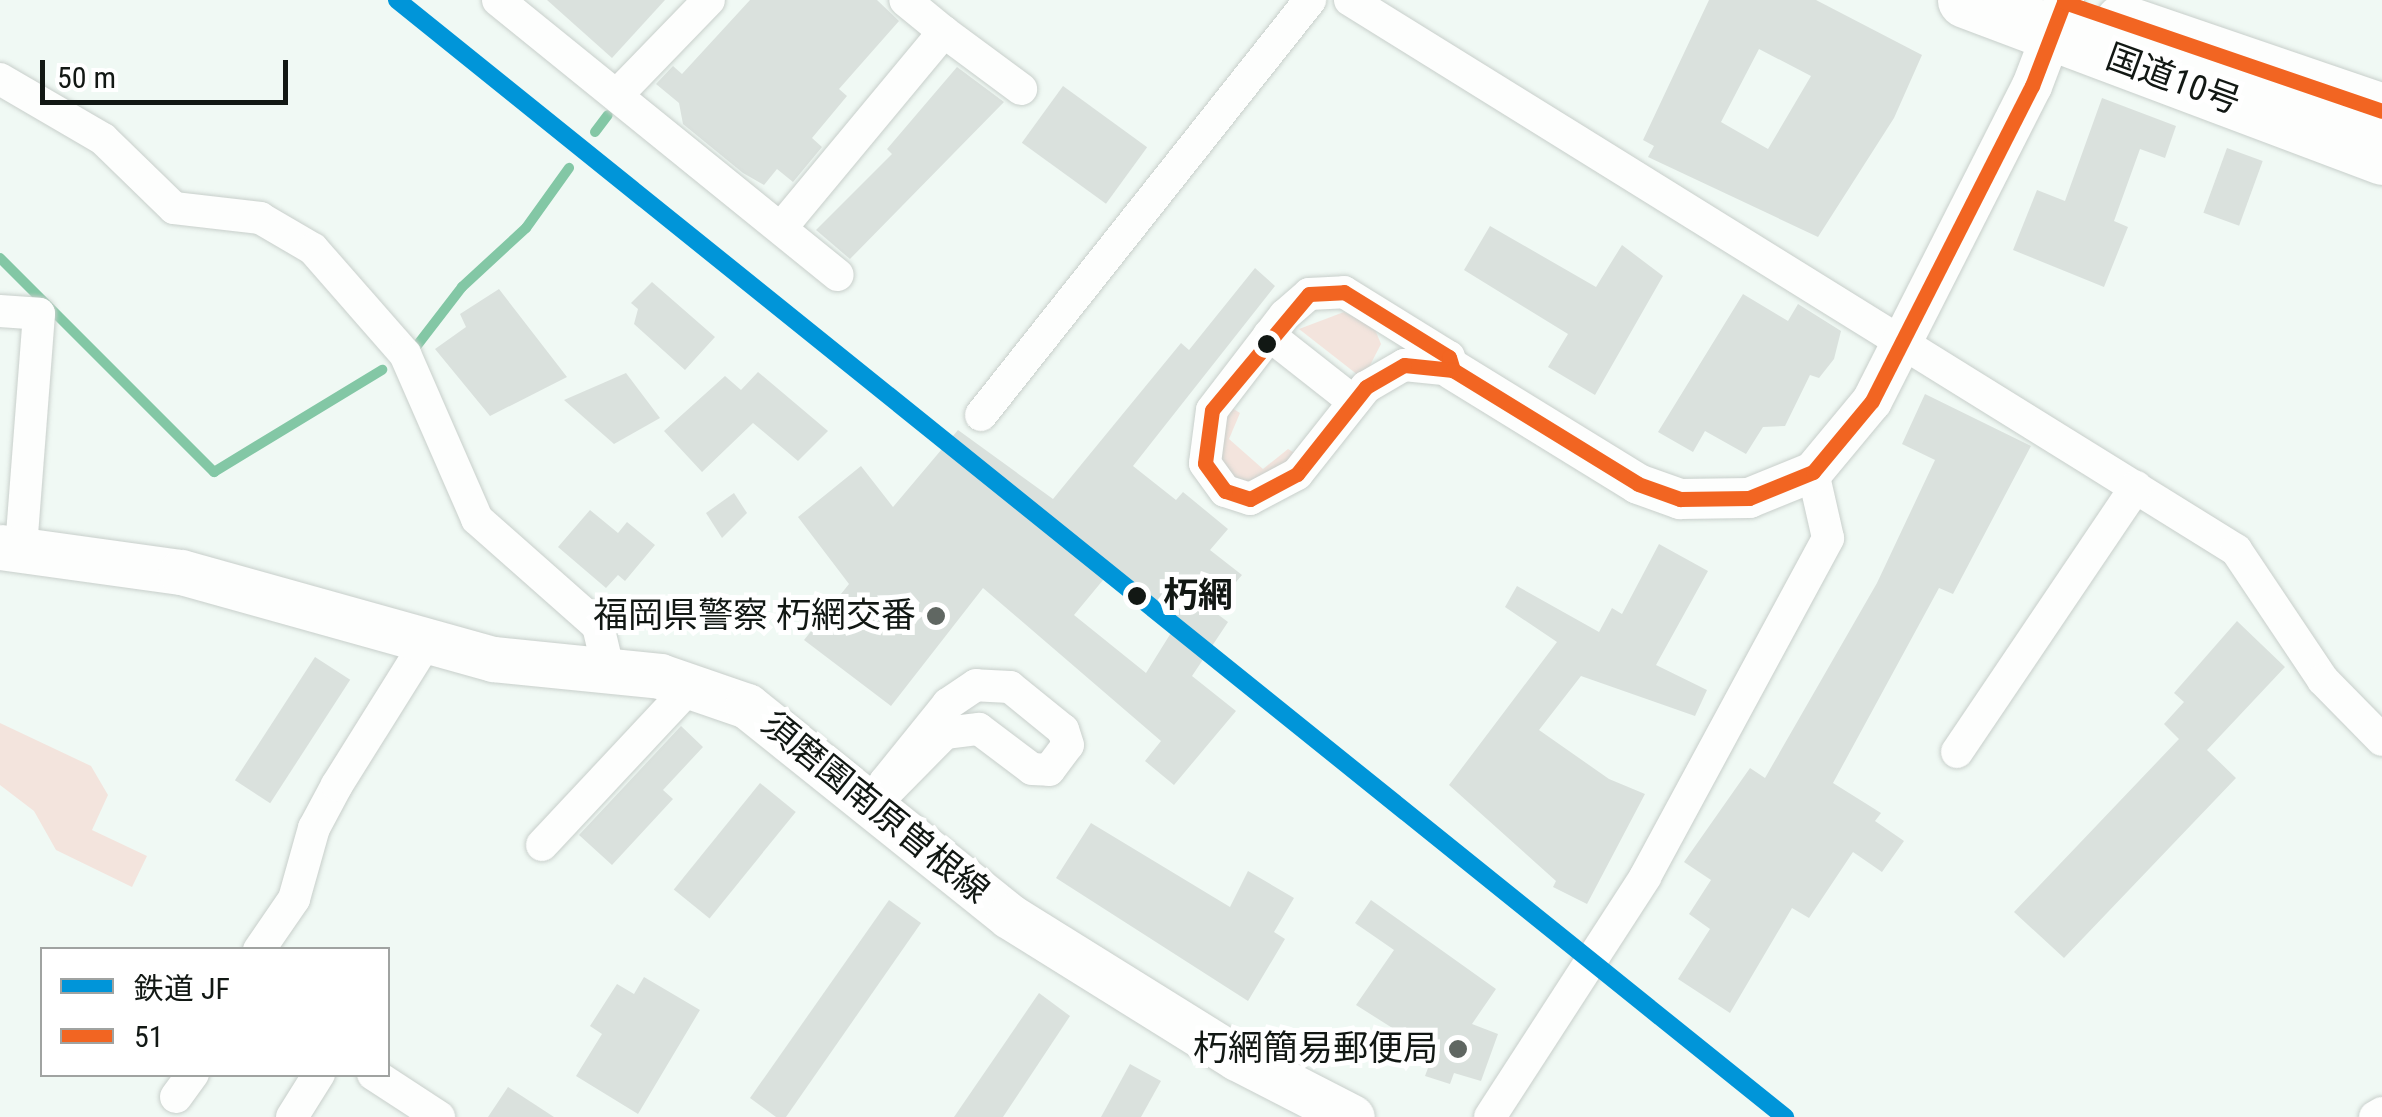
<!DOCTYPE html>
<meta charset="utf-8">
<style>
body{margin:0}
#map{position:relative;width:2382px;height:1117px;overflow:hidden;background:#f0f9f4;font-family:"Roboto Condensed","Noto Sans JP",sans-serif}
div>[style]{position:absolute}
.green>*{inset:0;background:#f3e4dd}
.stream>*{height:10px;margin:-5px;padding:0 5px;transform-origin:5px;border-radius:5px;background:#83c7a5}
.building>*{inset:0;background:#dae1dd;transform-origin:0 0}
.roads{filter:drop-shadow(0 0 2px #c8cfcb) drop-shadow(0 0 2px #c8cfcb)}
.minor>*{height:32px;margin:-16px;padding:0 16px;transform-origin:16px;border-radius:16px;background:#fdfefd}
.tertiary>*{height:40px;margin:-20px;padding:0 20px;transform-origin:20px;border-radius:20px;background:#fdfefd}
.secondary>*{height:45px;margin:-22.5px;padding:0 22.5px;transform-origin:22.5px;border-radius:22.5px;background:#fdfefd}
.trunk>*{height:55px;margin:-27.5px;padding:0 27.5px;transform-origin:27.5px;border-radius:27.5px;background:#fdfefd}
.bus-1>*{height:15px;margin:-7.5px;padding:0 7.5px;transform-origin:7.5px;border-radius:7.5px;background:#f26522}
.rail-1>*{height:18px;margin:-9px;padding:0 9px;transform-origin:9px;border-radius:9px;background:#0095d9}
.dots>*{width:28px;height:28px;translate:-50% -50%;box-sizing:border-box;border:5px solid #fff;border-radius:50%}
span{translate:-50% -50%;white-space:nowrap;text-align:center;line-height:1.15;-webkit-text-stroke:10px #fff;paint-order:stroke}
.street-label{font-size:35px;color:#121814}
.stop-label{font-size:35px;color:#121814;font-weight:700}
.left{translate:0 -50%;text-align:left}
.poi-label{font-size:35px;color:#121814}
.right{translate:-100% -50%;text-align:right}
.legend{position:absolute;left:40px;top:947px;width:350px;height:130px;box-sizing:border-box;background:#fff;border:2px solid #a0a3a1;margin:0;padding:12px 18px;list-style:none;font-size:30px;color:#121814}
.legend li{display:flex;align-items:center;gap:20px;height:50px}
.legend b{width:50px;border:2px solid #a0a3a1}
.scale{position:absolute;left:40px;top:60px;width:248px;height:45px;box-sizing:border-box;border:5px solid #121814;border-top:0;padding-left:12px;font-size:30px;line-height:35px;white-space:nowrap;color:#121814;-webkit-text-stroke:8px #fff;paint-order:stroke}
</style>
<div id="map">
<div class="green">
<i style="clip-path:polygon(1344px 312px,1374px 327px,1381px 344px,1363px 379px,1299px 329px)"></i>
<i style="clip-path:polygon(1229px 406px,1240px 413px,1229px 439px,1263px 469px,1288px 449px,1298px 455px,1251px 483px,1237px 482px,1217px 459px)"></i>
<i style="clip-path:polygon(0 723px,91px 766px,108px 795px,92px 830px,147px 856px,132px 887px,56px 850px,34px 811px,0 785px)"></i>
</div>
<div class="stream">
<i style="left:595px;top:132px;width:21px;rotate:-53deg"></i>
<i style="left:0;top:258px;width:303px;rotate:45deg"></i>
<i style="left:214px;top:472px;width:197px;rotate:-31.3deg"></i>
<i style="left:412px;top:352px;width:82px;rotate:-52.4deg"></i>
<i style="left:462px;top:287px;width:87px;rotate:-42.7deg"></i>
<i style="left:526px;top:228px;width:74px;rotate:-54.4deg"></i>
</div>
<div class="building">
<i style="clip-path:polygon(547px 0,665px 0,612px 58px)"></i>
<i style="clip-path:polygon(750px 0,877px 0,899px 21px,839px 89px,847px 96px,812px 138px,822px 147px,793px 182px,777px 169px,764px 185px,743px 173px,683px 124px,679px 103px,656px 84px,673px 66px,682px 74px)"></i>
<i style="clip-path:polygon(evenodd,1709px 0,1816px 0,1922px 55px,1894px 118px,1818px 237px,1648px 157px,1654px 146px,1643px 140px,1709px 0,1759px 49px,1811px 76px,1768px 149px,1721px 122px,1759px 49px)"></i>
<i style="clip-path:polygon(957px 67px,1004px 102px,850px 259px,816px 230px,892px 154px,887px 149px)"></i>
<i style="left:1063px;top:86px;width:104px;height:70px;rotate:36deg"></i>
<i style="clip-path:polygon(2102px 98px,2176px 126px,2165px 158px,2140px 149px,2114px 221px,2128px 227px,2104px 287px,2013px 250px,2037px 190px,2065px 201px)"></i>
<i style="left:2227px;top:148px;width:38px;height:69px;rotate:20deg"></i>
<i style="clip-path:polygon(1490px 226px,1596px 287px,1622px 245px,1663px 276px,1595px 395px,1548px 367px,1568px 334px,1464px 270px)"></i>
<i style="clip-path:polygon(evenodd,1255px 268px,1275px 286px,1133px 466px,1176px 500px,1183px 492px,1228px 529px,1210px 550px,1242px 575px,1212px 610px,1228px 622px,1192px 676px,1236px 711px,1174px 785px,1145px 761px,1161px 741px,983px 588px,891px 706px,804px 640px,849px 584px,798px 517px,861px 466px,893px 507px,958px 430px,1053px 499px,1181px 343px,1189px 350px,1255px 268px,1113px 568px,1179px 620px,1146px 673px,1074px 615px,1113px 568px)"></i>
<i style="clip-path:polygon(652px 282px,715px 337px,685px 370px,634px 324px,638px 309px,631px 303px)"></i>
<i style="clip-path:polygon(499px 289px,567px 377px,490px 416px,435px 349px,466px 327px,460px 314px)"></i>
<i style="clip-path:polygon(1743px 294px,1788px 321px,1798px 304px,1841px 331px,1834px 359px,1819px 378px,1810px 375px,1785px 426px,1763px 427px,1746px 454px,1705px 431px,1693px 452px,1658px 432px)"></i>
<i style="clip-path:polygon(758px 372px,828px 431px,798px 461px,753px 423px,702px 472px,664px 431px,725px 376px,741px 390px)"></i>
<i style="clip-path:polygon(626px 373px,660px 418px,614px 444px,564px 400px)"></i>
<i style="clip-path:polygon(1925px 394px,2031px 446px,1953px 594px,1939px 588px,1833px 783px,1881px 813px,1875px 821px,1904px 841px,1882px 872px,1853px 852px,1809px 918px,1792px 908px,1730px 1013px,1678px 979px,1710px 929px,1689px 914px,1711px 880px,1684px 862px,1750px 768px,1765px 778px,1877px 583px,1935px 460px,1902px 444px)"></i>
<i style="clip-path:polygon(734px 493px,747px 513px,722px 538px,706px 513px)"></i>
<i style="clip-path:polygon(590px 510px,618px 533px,627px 522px,655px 545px,625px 581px,618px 575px,606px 588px,558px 547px)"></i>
<i style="clip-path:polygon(1659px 544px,1708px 571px,1656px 665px,1707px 690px,1695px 716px,1581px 676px,1539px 730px,1609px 779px,1645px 794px,1587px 904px,1553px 887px,1556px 881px,1449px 785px,1557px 642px,1505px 607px,1517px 586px,1599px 632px,1612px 608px,1622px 614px)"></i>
<i style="clip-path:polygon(2237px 621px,2285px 667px,2207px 750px,2236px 778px,2064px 958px,2014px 912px,2179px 739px,2164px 724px,2184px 702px,2174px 693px)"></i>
<i style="left:315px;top:657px;width:42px;height:147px;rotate:33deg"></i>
<i style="clip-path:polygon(681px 726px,703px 747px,663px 790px,673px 799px,612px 865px,579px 835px)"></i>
<i style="left:760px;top:783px;width:46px;height:137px;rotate:39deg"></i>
<i style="clip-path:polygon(1091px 823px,1230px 907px,1248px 871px,1294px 898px,1274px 932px,1285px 939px,1248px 1001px,1056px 878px)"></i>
<i style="clip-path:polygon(889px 900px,921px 923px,786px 1117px,776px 1117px,750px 1098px)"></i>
<i style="clip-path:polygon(1371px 900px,1496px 989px,1472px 1024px,1498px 1034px,1481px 1081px,1454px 1073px,1450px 1084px,1425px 1076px,1428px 1068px,1418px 1064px,1424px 1048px,1356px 1005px,1394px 950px,1355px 923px)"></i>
<i style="clip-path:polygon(644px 977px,700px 1010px,638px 1114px,576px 1076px,602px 1034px,590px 1026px,617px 984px,634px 994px)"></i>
<i style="clip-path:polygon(1039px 993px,1070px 1016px,1003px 1117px,954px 1117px)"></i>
<i style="clip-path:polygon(1130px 1064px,1161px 1081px,1141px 1117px,1101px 1117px)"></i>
<i style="clip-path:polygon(508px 1087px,554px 1117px,488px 1117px)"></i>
</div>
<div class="roads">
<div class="minor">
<i style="left:498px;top:0;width:437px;rotate:39deg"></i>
<i style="left:1350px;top:0;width:1043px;rotate:31.83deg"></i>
<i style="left:2236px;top:550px;width:156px;rotate:56.2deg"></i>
<i style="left:2323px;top:680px;width:84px;rotate:45.5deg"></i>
<i style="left:944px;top:32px;width:96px;rotate:36.5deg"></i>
<i style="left:0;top:79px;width:119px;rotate:30.2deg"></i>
<i style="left:103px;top:139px;width:99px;rotate:44.2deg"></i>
<i style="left:174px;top:208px;width:87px;rotate:6.6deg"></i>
<i style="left:260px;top:218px;width:61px;rotate:30.3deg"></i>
<i style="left:313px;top:249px;width:140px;rotate:48.8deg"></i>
<i style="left:405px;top:354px;width:180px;rotate:66.4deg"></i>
<i style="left:477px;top:519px;width:162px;rotate:41.5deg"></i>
<i style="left:598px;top:626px;width:43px;rotate:76.6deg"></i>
<i style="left:617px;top:95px;width:132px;rotate:-45.9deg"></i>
<i style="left:781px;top:228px;width:255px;rotate:-50.3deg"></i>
<i style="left:944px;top:32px;width:50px;rotate:-140.6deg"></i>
<i style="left:1344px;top:292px;width:123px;rotate:31.8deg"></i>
<i style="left:1449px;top:357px;width:14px;rotate:73deg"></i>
<i style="left:1453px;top:370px;width:49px;rotate:-174.2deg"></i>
<i style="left:1404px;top:365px;width:44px;rotate:149.9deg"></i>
<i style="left:1366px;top:387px;width:111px;rotate:128.4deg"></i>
<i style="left:1297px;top:474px;width:53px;rotate:152deg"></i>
<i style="left:1250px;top:499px;width:26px;rotate:-162deg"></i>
<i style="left:1225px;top:491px;width:34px;rotate:-126deg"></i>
<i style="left:1205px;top:463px;width:53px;rotate:-82.5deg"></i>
<i style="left:1212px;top:410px;width:120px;rotate:-52.5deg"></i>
<i style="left:1285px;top:315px;width:32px;rotate:-41deg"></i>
<i style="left:1309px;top:294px;width:35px;rotate:-3deg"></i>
<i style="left:0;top:311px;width:39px;rotate:4deg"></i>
<i style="left:39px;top:314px;width:237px;rotate:94.4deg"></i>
<i style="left:1269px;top:335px;width:108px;rotate:38.2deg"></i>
<i style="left:981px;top:415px;width:530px;rotate:-51.59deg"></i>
<i style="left:1957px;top:752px;width:320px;rotate:-56deg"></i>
<i style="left:875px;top:804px;width:100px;rotate:-45.4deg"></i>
<i style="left:945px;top:733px;width:34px;rotate:-7deg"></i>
<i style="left:979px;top:729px;width:66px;rotate:37deg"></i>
<i style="left:1032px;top:769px;width:17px;rotate:3deg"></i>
<i style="left:1049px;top:770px;width:31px;rotate:-53deg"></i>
<i style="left:1068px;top:745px;width:16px;rotate:-108deg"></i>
<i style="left:1063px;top:730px;width:68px;rotate:-140.9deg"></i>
<i style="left:1010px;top:687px;width:34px;rotate:-177deg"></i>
<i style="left:976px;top:685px;width:34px;rotate:146deg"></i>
<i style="left:948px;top:704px;width:100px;rotate:128.9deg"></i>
<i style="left:885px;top:782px;width:9px;rotate:77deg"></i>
<i style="left:542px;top:845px;width:218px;rotate:-46.9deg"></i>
<i style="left:259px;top:950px;width:62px;rotate:-55.5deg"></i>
<i style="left:294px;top:899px;width:74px;rotate:-74.3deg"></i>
<i style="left:314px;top:828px;width:49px;rotate:-61.9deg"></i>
<i style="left:337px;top:785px;width:170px;rotate:-58deg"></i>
<i style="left:373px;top:1074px;width:79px;rotate:33.1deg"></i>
<i style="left:176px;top:1097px;width:29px;rotate:-54deg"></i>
<i style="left:292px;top:1117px;width:51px;rotate:-57.9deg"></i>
<i style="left:1490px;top:1117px;width:286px;rotate:-57.1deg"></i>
<i style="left:1645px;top:877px;width:385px;rotate:-61.6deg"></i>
<i style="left:1828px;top:538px;width:68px;rotate:-102.8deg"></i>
<i style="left:2375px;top:1117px;width:8px;rotate:-30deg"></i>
</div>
<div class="tertiary">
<i style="left:1453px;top:370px;width:217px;rotate:31.6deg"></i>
<i style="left:1638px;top:484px;width:45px;rotate:19.7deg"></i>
<i style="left:1680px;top:499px;width:69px;rotate:-0.8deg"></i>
<i style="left:1749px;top:498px;width:69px;rotate:-22.1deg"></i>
<i style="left:1813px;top:472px;width:92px;rotate:-50.3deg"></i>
<i style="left:1872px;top:401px;width:353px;rotate:-63.1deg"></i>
<i style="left:2032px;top:86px;width:90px;rotate:-69.1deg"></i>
</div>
<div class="secondary">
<i style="left:0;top:547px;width:183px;rotate:7.9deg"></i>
<i style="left:181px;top:572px;width:324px;rotate:15.6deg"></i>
<i style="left:493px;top:659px;width:168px;rotate:5.8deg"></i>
<i style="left:660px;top:676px;width:92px;rotate:19deg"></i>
<i style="left:747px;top:706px;width:336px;rotate:38.7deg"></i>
<i style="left:1009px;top:916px;width:269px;rotate:31.9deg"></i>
<i style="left:1237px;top:1058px;width:129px;rotate:27.2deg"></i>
</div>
<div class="trunk">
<i style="left:1965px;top:0;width:446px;rotate:20.6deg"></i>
<i style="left:2122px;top:22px;width:275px;rotate:18.9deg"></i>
</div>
</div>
<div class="bus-1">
<i style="left:1344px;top:292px;width:123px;rotate:31.8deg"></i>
<i style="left:1449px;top:357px;width:14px;rotate:73deg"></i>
<i style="left:1453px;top:370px;width:49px;rotate:-174.2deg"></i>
<i style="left:1404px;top:365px;width:44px;rotate:149.9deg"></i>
<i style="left:1366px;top:387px;width:111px;rotate:128.4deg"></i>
<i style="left:1297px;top:474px;width:53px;rotate:152deg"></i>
<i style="left:1250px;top:499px;width:26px;rotate:-162deg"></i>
<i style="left:1225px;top:491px;width:34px;rotate:-126deg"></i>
<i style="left:1205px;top:463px;width:53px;rotate:-82.5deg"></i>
<i style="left:1212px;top:410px;width:151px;rotate:-50.1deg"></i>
<i style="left:1309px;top:294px;width:35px;rotate:-3deg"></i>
<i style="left:1453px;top:370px;width:217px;rotate:31.6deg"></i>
<i style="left:1638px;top:484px;width:45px;rotate:19.7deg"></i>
<i style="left:1680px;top:499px;width:69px;rotate:-0.8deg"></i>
<i style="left:1749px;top:498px;width:69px;rotate:-22.1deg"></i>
<i style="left:1813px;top:472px;width:92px;rotate:-50.3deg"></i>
<i style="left:1872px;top:401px;width:353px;rotate:-63.1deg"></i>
<i style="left:2032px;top:86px;width:90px;rotate:-69.1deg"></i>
<i style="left:2064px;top:2px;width:336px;rotate:18.9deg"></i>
</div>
<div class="rail-1">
<i style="left:397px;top:0;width:1782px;rotate:38.83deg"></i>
</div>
<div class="dots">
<i style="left:1267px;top:344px;background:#121814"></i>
<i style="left:1137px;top:596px;background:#121814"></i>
<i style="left:936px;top:616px;background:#606762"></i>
<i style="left:1458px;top:1049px;background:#606762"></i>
</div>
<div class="street-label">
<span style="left:2173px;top:80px;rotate:20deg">国道10号</span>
<span style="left:875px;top:808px;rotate:39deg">須磨園南原曽根線</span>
</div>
<div class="stop-label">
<span class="left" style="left:1163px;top:596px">朽網</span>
</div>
<div class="poi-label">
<span class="right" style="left:916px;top:616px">福岡県警察 朽網交番</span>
<span class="right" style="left:1438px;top:1049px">朽網簡易郵便局</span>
</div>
<ul class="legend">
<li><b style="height:12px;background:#0095d9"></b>鉄道 JF</li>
<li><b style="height:12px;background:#f26522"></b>51</li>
</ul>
<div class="scale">50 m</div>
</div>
